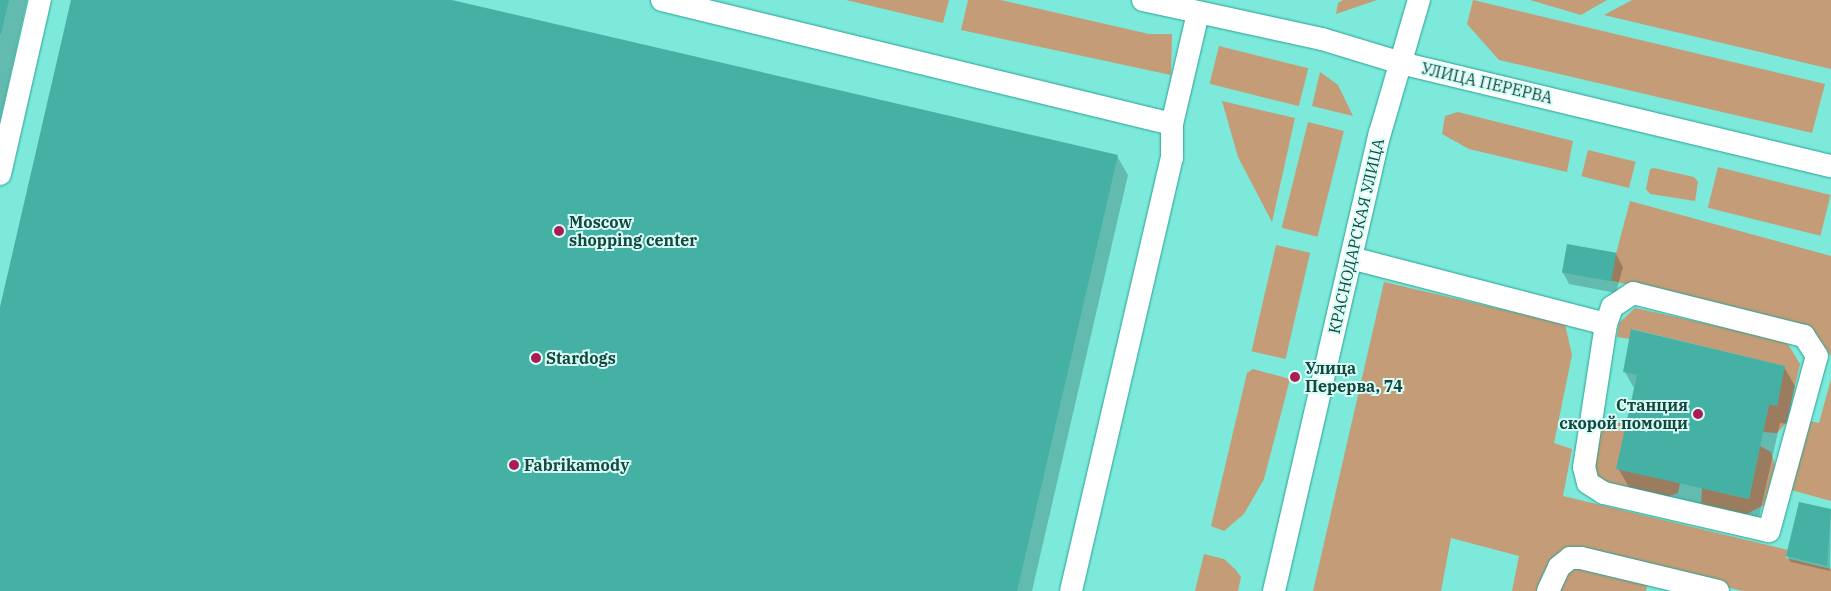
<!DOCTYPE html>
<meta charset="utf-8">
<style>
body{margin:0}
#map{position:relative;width:1831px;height:591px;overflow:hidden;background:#7ce9db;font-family:"IBM Plex Serif",serif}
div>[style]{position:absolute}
.green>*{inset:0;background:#c49c77;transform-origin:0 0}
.shadow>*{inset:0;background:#0003}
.building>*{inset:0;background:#45b1a5;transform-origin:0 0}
.roads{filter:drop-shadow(0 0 1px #29a295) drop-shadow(0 0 1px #29a295)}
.minor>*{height:22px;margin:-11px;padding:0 11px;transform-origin:11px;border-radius:11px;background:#fff}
.dots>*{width:14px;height:14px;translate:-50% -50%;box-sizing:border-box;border:2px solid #d6fef7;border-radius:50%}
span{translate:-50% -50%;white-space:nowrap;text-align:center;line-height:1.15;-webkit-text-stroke:4px #d6fef7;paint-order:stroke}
.street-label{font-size:16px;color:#164640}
.poi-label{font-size:16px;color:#164640;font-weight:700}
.left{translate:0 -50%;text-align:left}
.right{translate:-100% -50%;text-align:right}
</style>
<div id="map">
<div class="green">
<i style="clip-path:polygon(846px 0,949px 0,943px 23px)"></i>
<i style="clip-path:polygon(968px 0,1001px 0,1149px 34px,1172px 34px,1171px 75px,961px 30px)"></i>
<i style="clip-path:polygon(1343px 0,1377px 0,1336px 14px,1338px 3px)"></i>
<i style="clip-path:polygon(1473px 0,1825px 84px,1812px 133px,1499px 60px,1467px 24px)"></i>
<i style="clip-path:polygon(1530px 0,1607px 0,1581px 15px)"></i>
<i style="clip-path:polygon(1632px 0,1831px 0,1831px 69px,1604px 15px)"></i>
<i style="left:1219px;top:46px;width:92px;height:39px;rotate:14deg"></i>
<i style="clip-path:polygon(1320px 72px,1338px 85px,1353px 116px,1312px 106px)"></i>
<i style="clip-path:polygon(1222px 101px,1295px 118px,1272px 222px,1238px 157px)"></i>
<i style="clip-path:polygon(1458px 112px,1573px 141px,1567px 172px,1469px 149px,1442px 134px,1445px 116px)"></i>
<i style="left:1308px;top:122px;width:37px;height:109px;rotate:14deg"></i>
<i style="left:1588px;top:150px;width:49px;height:27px;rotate:14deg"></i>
<i style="left:1718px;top:167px;width:116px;height:42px;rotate:14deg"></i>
<i style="clip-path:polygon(1654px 168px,1694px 177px,1698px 182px,1695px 201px,1650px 194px,1646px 189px,1650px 169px)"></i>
<i style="clip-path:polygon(1630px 201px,1831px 256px,1831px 356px,1811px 329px,1609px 280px)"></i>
<i style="left:1276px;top:245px;width:35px;height:109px;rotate:13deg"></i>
<i style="clip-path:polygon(1384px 282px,1565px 324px,1572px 355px,1554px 443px,1572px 449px,1563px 496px,1788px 550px,1786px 558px,1831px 569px,1831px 591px,1743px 591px,1566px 549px,1543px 574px,1540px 591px,1512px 591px,1519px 556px,1451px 538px,1441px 591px,1313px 591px)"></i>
<i style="clip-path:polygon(1635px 308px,1786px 341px,1800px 364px,1786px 423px,1777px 433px,1763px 432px,1769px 404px,1777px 405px,1784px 366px,1632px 329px,1630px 339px,1617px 337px,1619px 323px)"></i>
<i style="clip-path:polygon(1253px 369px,1290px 379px,1264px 479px,1244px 514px,1224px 531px,1211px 526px,1247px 373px)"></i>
<i style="clip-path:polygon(1831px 379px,1831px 501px,1791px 490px,1806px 420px,1819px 423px)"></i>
<i style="clip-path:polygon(1613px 419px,1626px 423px,1680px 483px,1678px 493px,1664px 498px,1600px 480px,1594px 467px,1598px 431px,1605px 420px)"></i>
<i style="clip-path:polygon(1760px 446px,1771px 452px,1775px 465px,1764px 505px,1741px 517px,1701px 506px,1702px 488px,1749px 499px)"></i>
<i style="clip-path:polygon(1204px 554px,1224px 559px,1235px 569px,1241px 577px,1238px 591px,1195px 591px)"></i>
<i style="clip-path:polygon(1573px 565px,1648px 581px,1646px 591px,1557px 591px)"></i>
</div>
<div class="shadow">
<i style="clip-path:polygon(0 0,27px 0,0 121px)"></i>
<i style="clip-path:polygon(72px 0,446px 0,1117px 156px,1128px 175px,1032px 591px,0 591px,0 312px)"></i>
<i style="clip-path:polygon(1616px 254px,1623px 267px,1616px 293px,1569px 284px,1562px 271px)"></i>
<i style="clip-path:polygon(1784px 367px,1795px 386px,1788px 424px,1780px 423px,1759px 517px,1629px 487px,1618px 468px,1635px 390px,1625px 372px)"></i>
<i style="clip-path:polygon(1800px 503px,1831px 511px,1830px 571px,1791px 562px,1787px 556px)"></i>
</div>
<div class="building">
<i style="clip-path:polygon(0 0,9px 0,1px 34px,0 34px)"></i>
<i style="clip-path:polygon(71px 0,452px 0,1118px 155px,1017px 591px,0 591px,0 307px)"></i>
<i style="left:1567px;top:244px;width:50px;height:29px;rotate:10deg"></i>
<i style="clip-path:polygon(1631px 329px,1785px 366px,1777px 406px,1769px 404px,1749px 499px,1616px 469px,1637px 375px,1623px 372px)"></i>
<i style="clip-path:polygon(1799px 502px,1831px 509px,1827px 566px,1786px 556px)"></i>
</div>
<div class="roads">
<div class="minor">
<i style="left:662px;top:0;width:525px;rotate:13.67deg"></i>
<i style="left:1143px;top:0;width:183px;rotate:12.3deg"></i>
<i style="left:1322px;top:39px;width:83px;rotate:16.9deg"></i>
<i style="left:1401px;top:63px;width:442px;rotate:13.5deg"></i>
<i style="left:0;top:174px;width:179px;rotate:-77.1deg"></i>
<i style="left:1351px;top:258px;width:263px;rotate:14.5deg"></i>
<i style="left:1606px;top:324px;width:145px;rotate:98.7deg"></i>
<i style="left:1584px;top:467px;width:16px;rotate:76deg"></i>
<i style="left:1588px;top:483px;width:19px;rotate:32deg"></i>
<i style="left:1604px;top:493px;width:169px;rotate:13deg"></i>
<i style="left:1769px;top:531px;width:181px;rotate:-74.7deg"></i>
<i style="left:1817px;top:356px;width:24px;rotate:-123deg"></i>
<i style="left:1804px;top:336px;width:176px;rotate:-165.9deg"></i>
<i style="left:1633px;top:293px;width:25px;rotate:146deg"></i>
<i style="left:1612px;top:307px;width:18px;rotate:109deg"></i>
<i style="left:1071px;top:591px;width:445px;rotate:-76.9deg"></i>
<i style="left:1172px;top:158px;width:34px;rotate:-90deg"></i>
<i style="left:1172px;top:124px;width:114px;rotate:-76.8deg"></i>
<i style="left:1274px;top:591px;width:470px;rotate:-77deg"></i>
<i style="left:1380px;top:133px;width:139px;rotate:-73.7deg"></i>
<i style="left:1548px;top:591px;width:26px;rotate:-65deg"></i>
<i style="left:1559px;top:567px;width:14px;rotate:-39deg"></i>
<i style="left:1570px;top:558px;width:11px"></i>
<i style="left:1581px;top:558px;width:141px;rotate:13.5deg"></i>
</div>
</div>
<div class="dots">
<i style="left:559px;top:231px;background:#ac1c54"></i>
<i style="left:536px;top:358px;background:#ac1c54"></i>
<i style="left:1295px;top:377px;background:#ac1c54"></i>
<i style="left:1698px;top:414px;background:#ac1c54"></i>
<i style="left:514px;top:465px;background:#ac1c54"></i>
</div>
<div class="street-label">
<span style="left:1487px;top:83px;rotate:13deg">УЛИЦА ПЕРЕРВА</span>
<span style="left:1356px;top:236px;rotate:-77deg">КРАСНОДАРСКАЯ УЛИЦА</span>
</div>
<div class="poi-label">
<span class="left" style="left:569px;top:231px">Moscow<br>shopping center</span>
<span class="left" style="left:546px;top:358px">Stardogs</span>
<span class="left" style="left:1305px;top:377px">Улица<br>Перерва, 74</span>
<span class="right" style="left:1688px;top:414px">Станция<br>скорой помощи</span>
<span class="left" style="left:524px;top:465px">Fabrikamody</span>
</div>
</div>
